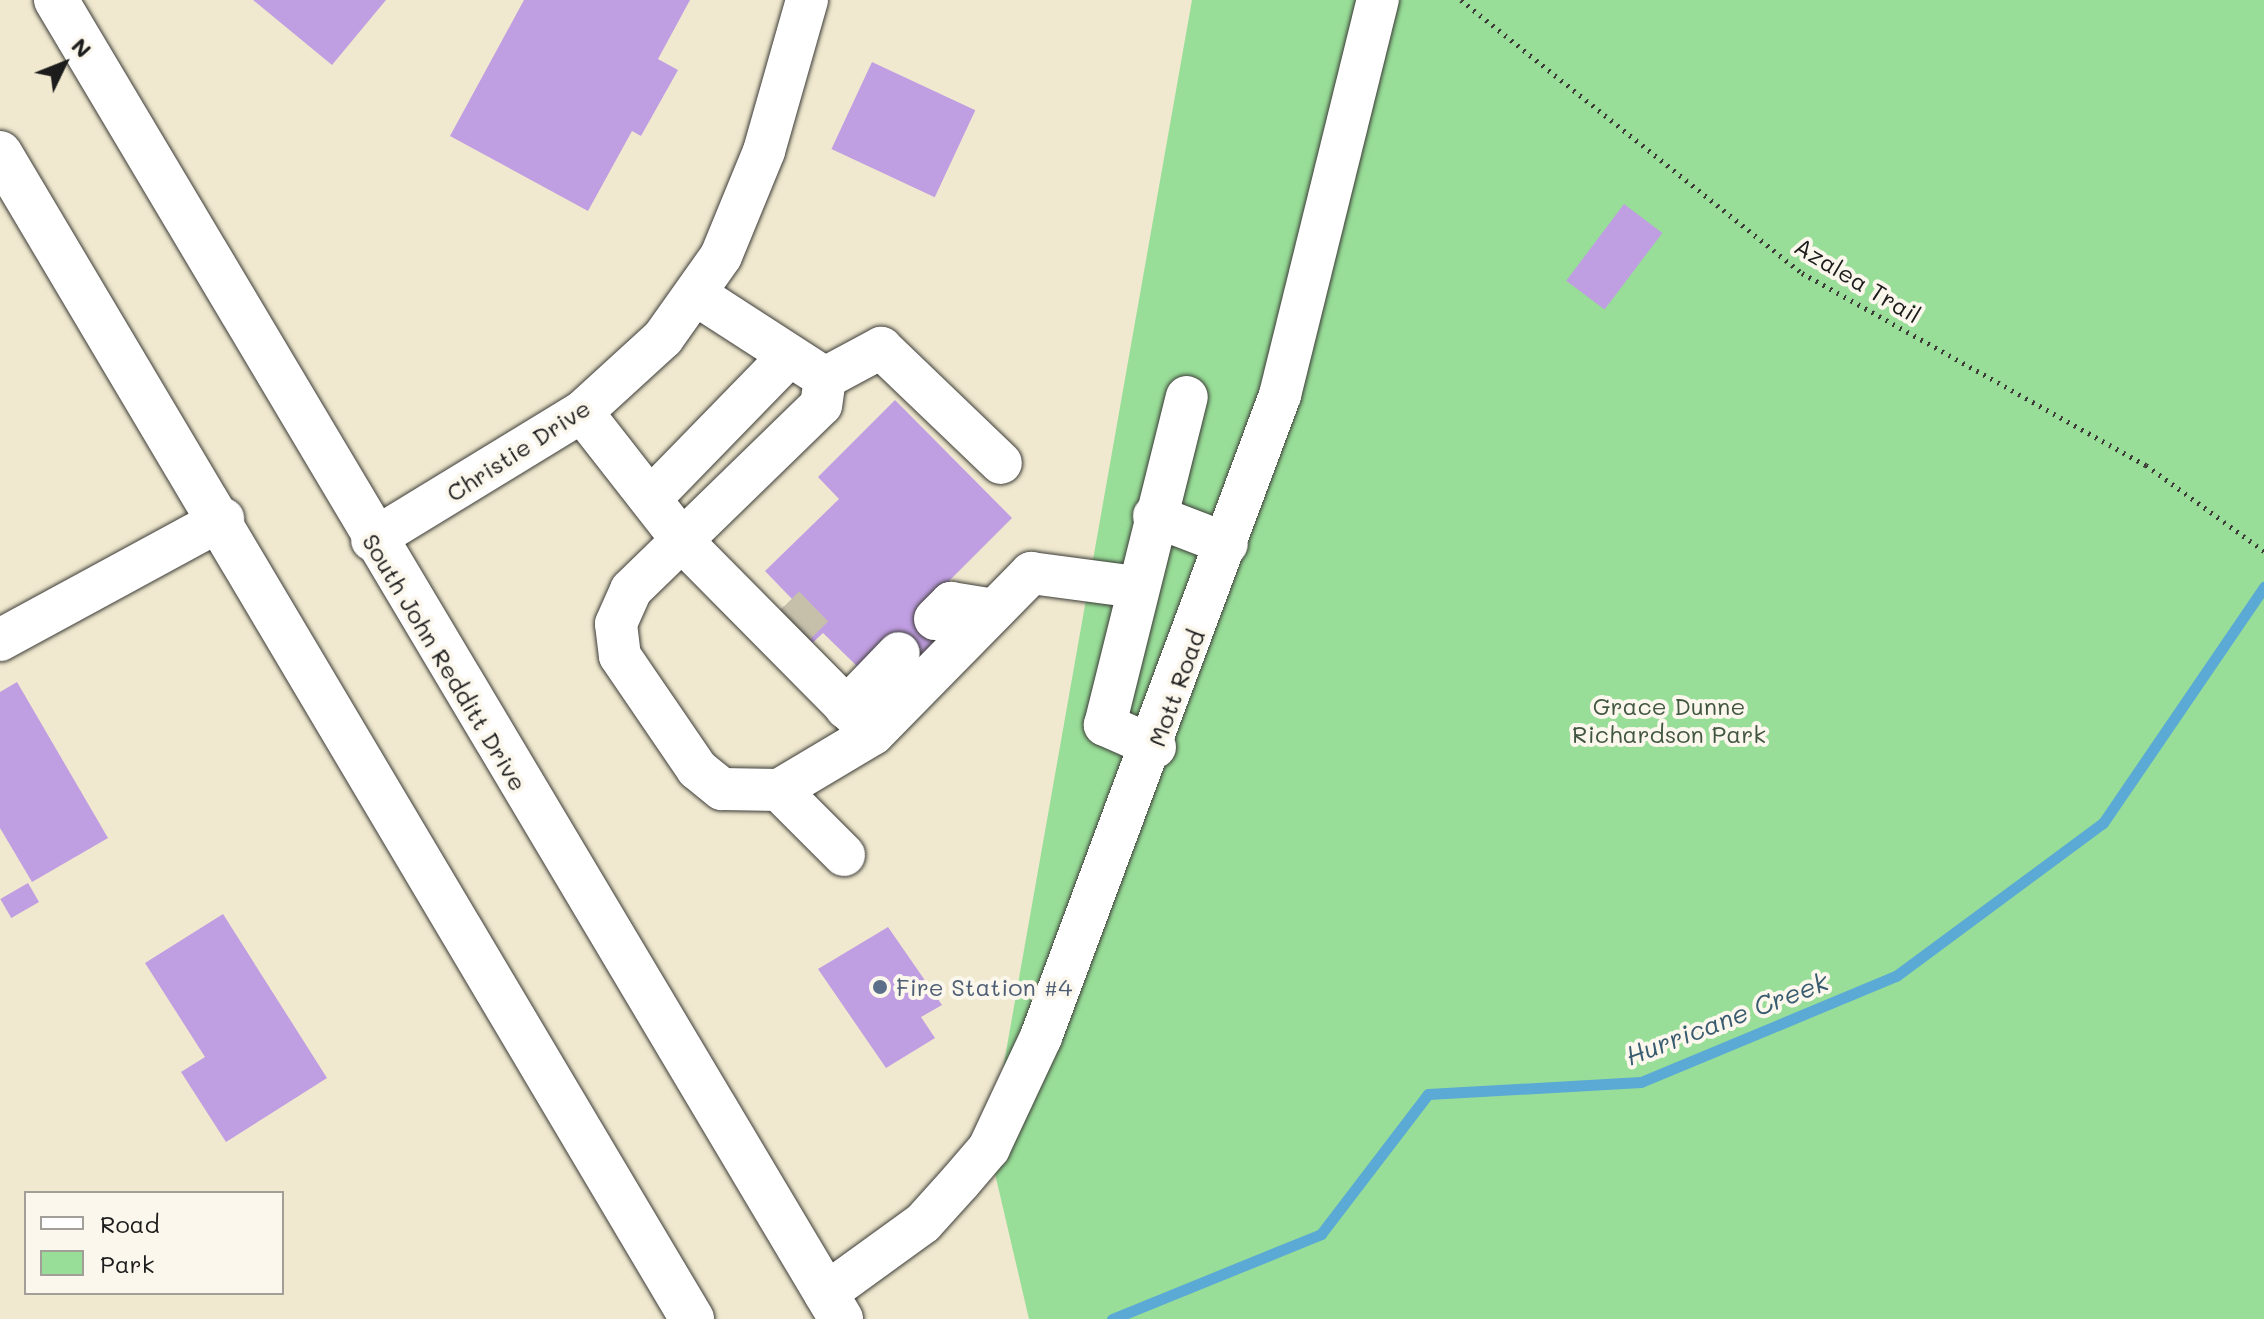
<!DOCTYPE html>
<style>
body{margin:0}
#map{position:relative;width:2264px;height:1319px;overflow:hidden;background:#f0e9cf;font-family:Mali,sans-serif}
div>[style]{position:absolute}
.green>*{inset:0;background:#98de98}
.stream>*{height:11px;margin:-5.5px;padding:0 5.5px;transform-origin:5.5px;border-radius:5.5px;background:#5ba9d5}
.building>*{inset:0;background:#c09ee2;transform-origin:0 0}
.minor-tunnel>*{height:42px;margin-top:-21px;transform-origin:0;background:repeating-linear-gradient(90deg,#c6c0ab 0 42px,transparent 0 63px)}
.path>*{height:5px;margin-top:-2.5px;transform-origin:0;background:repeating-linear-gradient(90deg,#3c3b37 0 2px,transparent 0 8px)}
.roads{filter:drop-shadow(0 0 2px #3c3b37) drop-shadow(0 0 2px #3c3b37)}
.minor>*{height:42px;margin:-21px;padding:0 21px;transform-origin:21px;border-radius:21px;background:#fff}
.highway>*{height:44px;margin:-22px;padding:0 22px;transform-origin:22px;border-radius:22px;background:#fff}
.dots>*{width:22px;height:22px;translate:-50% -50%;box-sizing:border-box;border:4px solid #fbf7ec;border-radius:50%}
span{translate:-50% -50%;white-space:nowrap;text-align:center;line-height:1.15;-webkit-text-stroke:8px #fbf7ec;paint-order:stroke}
.street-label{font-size:24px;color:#1c1c1c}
.park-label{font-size:24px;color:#415641}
.service-label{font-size:24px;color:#4e5e75}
.left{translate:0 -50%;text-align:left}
.water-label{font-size:26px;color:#385b6f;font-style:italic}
.legend{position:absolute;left:24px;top:1191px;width:260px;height:104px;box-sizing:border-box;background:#fbf7ec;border:2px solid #a29f99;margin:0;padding:10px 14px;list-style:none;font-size:24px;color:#1c1c1c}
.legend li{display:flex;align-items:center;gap:16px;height:40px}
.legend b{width:40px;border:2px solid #a29f99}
.north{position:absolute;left:24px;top:24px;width:80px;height:80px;-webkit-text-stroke:6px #fbf7ec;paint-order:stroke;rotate:47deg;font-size:22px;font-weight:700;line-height:32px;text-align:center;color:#1c1c1c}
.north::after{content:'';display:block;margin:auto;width:28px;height:36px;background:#1c1c1c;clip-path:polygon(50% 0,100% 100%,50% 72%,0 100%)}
</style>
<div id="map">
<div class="green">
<i style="clip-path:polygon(1192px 0,2264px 0,2264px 1319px,1029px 1319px,989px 1148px)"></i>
</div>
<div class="stream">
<i style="left:1112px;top:1319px;width:226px;rotate:-22.1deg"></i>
<i style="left:1321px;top:1234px;width:176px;rotate:-52.6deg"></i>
<i style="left:1428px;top:1094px;width:213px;rotate:-3.2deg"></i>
<i style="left:1641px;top:1082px;width:276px;rotate:-22.6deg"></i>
<i style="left:1896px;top:976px;width:257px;rotate:-36.5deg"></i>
<i style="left:2103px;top:823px;width:286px;rotate:-55.7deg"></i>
</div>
<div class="building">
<i style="clip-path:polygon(253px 0,386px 0,332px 65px)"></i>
<i style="clip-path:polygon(524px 0,690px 0,658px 59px,678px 70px,641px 136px,632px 131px,588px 211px,450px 136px)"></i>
<i style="left:872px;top:62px;width:114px;height:96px;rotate:25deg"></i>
<i style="left:1624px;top:204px;width:48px;height:96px;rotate:37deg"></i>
<i style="clip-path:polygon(895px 400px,1012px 518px,923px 607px,951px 636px,917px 671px,861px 670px,823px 633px,805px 650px,772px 618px,792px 599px,765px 571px,839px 499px,818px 477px)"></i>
<i style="clip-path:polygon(17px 682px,108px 838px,32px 882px,0 828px,0 692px)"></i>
<i style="left:28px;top:883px;width:22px;height:32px;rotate:60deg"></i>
<i style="clip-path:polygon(223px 914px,327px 1078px,226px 1142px,181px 1072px,205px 1057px,145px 963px)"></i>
<i style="clip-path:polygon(888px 927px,942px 1005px,921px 1017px,935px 1038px,886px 1068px,818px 969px)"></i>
</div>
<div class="minor-tunnel">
<i style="left:784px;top:606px;width:46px;rotate:45.9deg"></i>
</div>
<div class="path">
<i style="left:1461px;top:0;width:437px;rotate:38.7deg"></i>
<i style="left:1802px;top:273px;width:394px;rotate:29.2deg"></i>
<i style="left:2146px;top:465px;width:146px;rotate:36.1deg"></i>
</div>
<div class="roads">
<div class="minor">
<i style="left:695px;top:294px;width:155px;rotate:32.9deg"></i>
<i style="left:825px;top:378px;width:64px;rotate:-28.2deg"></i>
<i style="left:881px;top:348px;width:166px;rotate:43.8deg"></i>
<i style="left:825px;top:378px;width:27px;rotate:98deg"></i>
<i style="left:821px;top:405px;width:265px;rotate:135.8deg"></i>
<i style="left:631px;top:590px;width:37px;rotate:114deg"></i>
<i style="left:616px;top:624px;width:32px;rotate:83deg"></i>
<i style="left:620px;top:656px;width:137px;rotate:55.7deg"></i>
<i style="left:697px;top:769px;width:32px;rotate:39deg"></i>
<i style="left:722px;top:789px;width:57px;rotate:1deg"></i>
<i style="left:779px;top:790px;width:109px;rotate:-30.8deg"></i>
<i style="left:582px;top:412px;width:167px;rotate:52deg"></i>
<i style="left:685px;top:544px;width:267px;rotate:45.3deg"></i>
<i style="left:873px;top:734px;width:226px;rotate:-45.5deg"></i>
<i style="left:1031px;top:573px;width:106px;rotate:7.6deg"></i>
<i style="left:651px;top:498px;width:198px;rotate:-45.8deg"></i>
<i style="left:1154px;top:516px;width:78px;rotate:21deg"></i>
<i style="left:372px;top:540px;width:246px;rotate:-31.4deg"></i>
<i style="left:582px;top:412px;width:110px;rotate:-42.4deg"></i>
<i style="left:663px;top:338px;width:100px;rotate:-54.7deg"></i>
<i style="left:721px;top:256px;width:113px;rotate:-67.7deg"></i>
<i style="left:764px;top:151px;width:157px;rotate:-74.1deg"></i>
<i style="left:935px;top:619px;width:23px;rotate:-45deg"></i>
<i style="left:951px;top:603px;width:44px;rotate:9.2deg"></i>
<i style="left:0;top:640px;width:254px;rotate:-28.5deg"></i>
<i style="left:846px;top:708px;width:76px;rotate:-46.1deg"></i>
<i style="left:1155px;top:747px;width:55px;rotate:-156.3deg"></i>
<i style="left:1105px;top:725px;width:338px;rotate:-76deg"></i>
<i style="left:779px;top:790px;width:92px;rotate:45deg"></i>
<i style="left:825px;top:1294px;width:121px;rotate:-35.9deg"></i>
<i style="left:923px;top:1223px;width:55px;rotate:-47.9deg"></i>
<i style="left:960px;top:1182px;width:45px;rotate:-49.5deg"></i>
<i style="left:989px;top:1148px;width:123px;rotate:-64.9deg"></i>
<i style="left:1041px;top:1037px;width:685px;rotate:-69.58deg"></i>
<i style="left:1280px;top:395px;width:407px;rotate:-76.1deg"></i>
</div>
<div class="highway">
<i style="left:56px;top:0;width:1535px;rotate:59.24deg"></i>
<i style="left:0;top:153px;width:1356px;rotate:59.31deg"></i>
</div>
</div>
<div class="dots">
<i style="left:880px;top:987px;background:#5c6f8a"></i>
</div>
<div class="street-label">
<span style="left:1858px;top:280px;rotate:31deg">Azalea Trail</span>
<span style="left:518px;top:450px;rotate:-33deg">Christie Drive</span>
<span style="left:445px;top:662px;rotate:59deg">South John Redditt Drive</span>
<span style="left:1176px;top:688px;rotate:-70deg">Mott Road</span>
</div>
<div class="park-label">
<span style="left:1669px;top:720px">Grace Dunne<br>Richardson Park</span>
</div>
<div class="service-label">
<span class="left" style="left:896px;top:987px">Fire Station #4</span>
</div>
<div class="water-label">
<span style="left:1727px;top:1019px;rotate:-21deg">Hurricane Creek</span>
</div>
<ul class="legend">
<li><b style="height:10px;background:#fff"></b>Road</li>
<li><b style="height:22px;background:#98de98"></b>Park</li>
</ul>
<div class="north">N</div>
</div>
